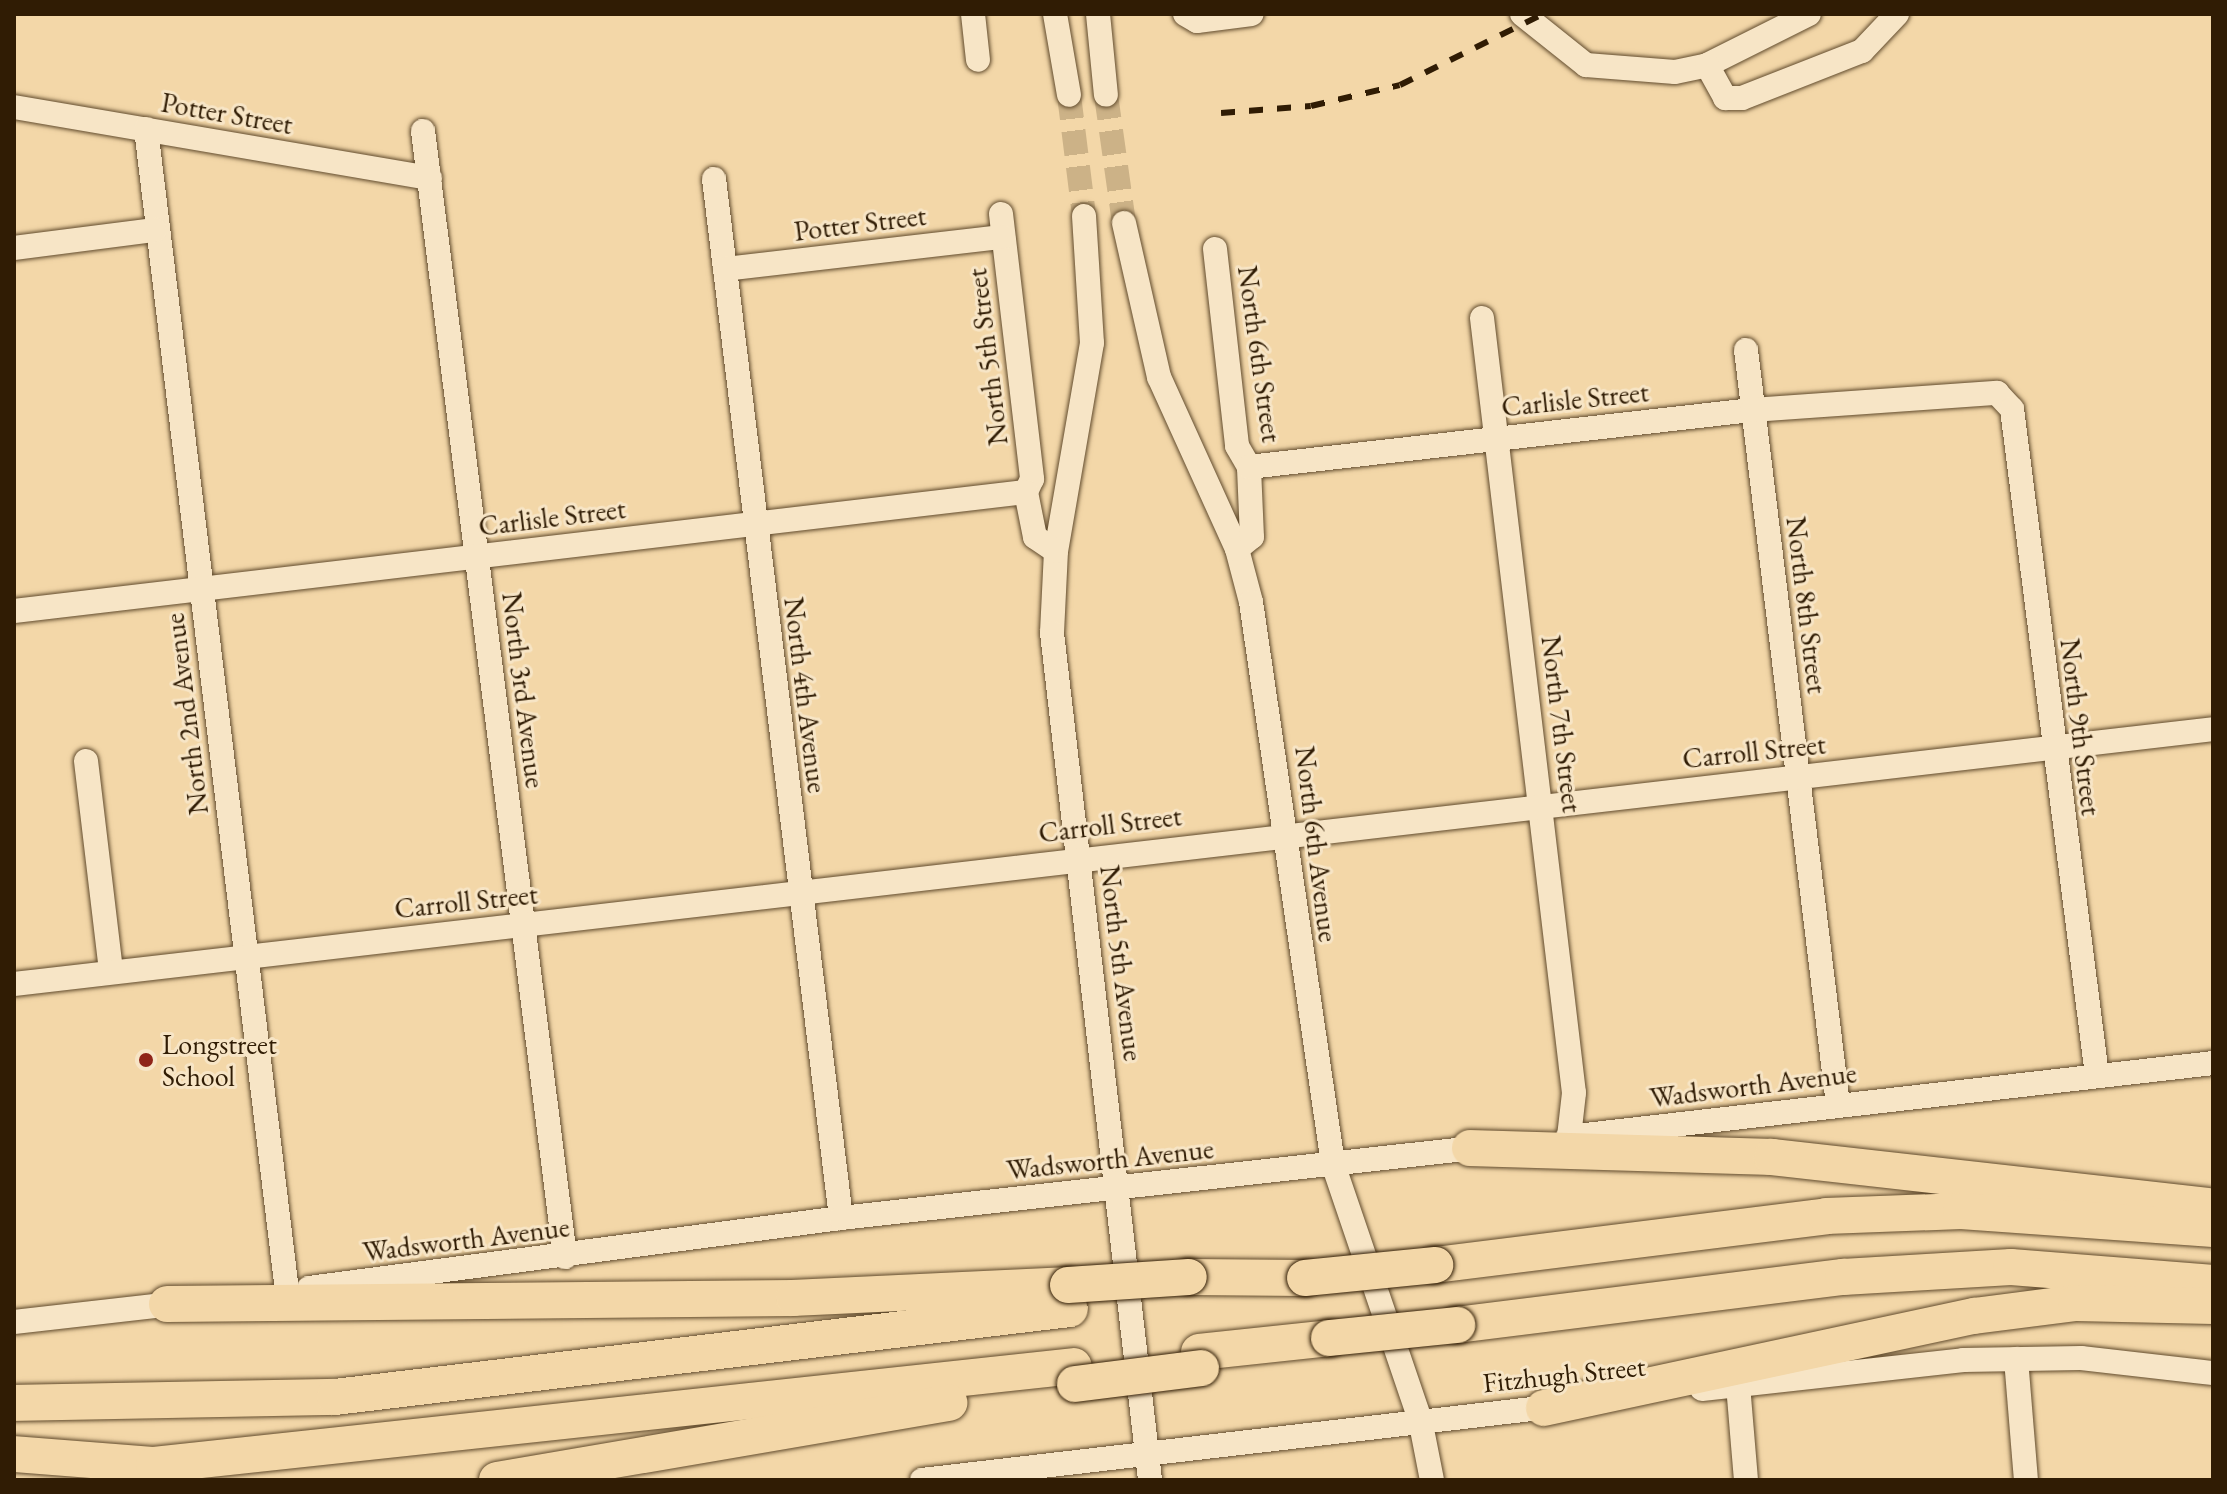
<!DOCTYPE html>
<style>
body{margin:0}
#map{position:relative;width:2227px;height:1494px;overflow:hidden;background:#f3d7a8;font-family:"EB Garamond",serif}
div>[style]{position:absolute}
.minor-tunnel>*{height:24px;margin-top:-12px;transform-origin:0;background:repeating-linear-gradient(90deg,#ccb287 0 24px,transparent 0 36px)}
.roads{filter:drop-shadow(0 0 2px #614b2d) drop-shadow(0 0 2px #614b2d)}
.minor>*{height:24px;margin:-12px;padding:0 12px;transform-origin:12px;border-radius:12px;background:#f7e5c6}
.highway>*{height:36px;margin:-18px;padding:0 18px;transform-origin:18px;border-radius:18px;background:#f3d7a8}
.rail>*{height:6px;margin-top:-3px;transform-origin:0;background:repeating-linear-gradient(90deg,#301c04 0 14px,transparent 0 28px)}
.bridges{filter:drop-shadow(0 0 2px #301c04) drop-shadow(0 0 2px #301c04)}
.highway-bridge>*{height:36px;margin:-18px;padding:0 18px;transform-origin:18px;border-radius:18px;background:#f3d7a8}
.dots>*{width:22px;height:22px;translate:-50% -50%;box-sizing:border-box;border:4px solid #f7e5c6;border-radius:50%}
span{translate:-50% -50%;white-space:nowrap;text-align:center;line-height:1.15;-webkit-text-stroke:6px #f7e5c6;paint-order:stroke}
.street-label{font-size:28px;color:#301c04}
.poi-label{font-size:28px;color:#301c04}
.left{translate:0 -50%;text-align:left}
.frame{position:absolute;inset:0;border:16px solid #301c04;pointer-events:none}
</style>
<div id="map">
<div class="minor-tunnel">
<i style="left:1069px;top:95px;width:122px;rotate:82.9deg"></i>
<i style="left:1106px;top:95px;width:129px;rotate:82deg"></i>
</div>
<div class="roads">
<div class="minor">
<i style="left:973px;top:14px;width:46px;rotate:83.8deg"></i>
<i style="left:1055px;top:14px;width:82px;rotate:80.2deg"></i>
<i style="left:1098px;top:14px;width:81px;rotate:84.4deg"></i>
<i style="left:1185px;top:14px;width:14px;rotate:30deg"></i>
<i style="left:1197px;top:21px;width:55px;rotate:-7.3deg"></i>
<i style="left:1522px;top:14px;width:82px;rotate:38.6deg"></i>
<i style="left:1586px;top:65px;width:89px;rotate:4.5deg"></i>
<i style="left:1675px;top:72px;width:33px;rotate:-12deg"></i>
<i style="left:1707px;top:65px;width:114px;rotate:-26.6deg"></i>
<i style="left:1707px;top:65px;width:38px;rotate:61deg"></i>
<i style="left:1725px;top:98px;width:17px"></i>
<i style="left:1742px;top:98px;width:129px;rotate:-21.4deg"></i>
<i style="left:1862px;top:51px;width:51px;rotate:-46.6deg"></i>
<i style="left:14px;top:107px;width:422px;rotate:9.7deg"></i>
<i style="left:146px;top:129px;width:1171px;rotate:83.08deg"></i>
<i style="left:423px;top:131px;width:1135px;rotate:82.81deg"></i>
<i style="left:714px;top:179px;width:1047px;rotate:83.03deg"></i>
<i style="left:1001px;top:214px;width:267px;rotate:83.3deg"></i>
<i style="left:1032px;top:479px;width:14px;rotate:115deg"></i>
<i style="left:1084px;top:216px;width:127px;rotate:86.4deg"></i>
<i style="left:1092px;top:343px;width:211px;rotate:99.8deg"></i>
<i style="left:1056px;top:551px;width:82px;rotate:92.8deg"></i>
<i style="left:1052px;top:633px;width:853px;rotate:83.4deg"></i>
<i style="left:1124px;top:223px;width:158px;rotate:77.2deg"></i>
<i style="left:1159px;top:377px;width:189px;rotate:65.6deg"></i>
<i style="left:1237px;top:549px;width:55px;rotate:75.2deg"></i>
<i style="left:1251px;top:602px;width:568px;rotate:81.7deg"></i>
<i style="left:1333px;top:1164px;width:269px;rotate:71.2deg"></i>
<i style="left:1420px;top:1419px;width:62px;rotate:78.9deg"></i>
<i style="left:14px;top:248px;width:142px;rotate:-7.3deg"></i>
<i style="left:1215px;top:249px;width:198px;rotate:83.6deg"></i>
<i style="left:1237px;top:446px;width:24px;rotate:60deg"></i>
<i style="left:725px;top:269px;width:280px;rotate:-6.6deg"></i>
<i style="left:1482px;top:318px;width:780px;rotate:83.23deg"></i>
<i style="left:1574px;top:1093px;width:44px;rotate:96.5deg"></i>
<i style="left:1746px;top:350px;width:761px;rotate:83.05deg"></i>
<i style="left:1237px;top:549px;width:19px;rotate:-39deg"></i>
<i style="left:1252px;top:537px;width:70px;rotate:-92.5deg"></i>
<i style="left:1249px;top:467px;width:506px;rotate:-6.47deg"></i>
<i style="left:1752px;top:410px;width:246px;rotate:-4deg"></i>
<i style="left:1997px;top:393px;width:22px;rotate:47deg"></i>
<i style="left:2012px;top:409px;width:671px;rotate:82.73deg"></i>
<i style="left:14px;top:611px;width:1019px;rotate:-6.71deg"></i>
<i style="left:1026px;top:492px;width:46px;rotate:78.7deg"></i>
<i style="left:1035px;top:537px;width:25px;rotate:34deg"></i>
<i style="left:86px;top:761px;width:212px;rotate:83.2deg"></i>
<i style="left:14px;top:984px;width:2214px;rotate:-6.61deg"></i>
<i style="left:1568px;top:1137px;width:649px;rotate:-6.54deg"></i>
<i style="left:309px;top:1288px;width:537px;rotate:-7.5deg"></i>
<i style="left:841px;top:1218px;width:646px;rotate:-6.31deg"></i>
<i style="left:14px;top:1322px;width:168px;rotate:-6.5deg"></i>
<i style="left:2016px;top:1359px;width:121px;rotate:85.3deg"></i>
<i style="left:1738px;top:1385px;width:95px;rotate:85.2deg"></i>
<i style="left:1702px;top:1389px;width:263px;rotate:-6.3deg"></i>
<i style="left:1963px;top:1360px;width:118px;rotate:-1deg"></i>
<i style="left:2081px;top:1358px;width:133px;rotate:6.5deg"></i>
<i style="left:922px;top:1480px;width:640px;rotate:-6.64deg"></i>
</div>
<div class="highway">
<i style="left:1470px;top:1148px;width:302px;rotate:1.7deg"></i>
<i style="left:1772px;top:1157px;width:438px;rotate:6.4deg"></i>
<i style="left:1435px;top:1265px;width:394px;rotate:-7.1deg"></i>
<i style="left:1826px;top:1216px;width:135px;rotate:-2.1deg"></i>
<i style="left:1961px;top:1211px;width:253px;rotate:4.1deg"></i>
<i style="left:1189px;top:1277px;width:116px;rotate:0.5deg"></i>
<i style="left:167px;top:1304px;width:627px;rotate:-0.55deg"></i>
<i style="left:794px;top:1298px;width:274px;rotate:-2.7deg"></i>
<i style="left:1457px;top:1325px;width:389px;rotate:-7.1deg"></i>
<i style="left:1843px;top:1277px;width:168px;rotate:-3.4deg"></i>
<i style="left:2011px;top:1267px;width:203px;rotate:4.5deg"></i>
<i style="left:1199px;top:1352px;width:131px;rotate:-6.1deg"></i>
<i style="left:14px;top:1403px;width:321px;rotate:-1.1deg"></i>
<i style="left:335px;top:1397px;width:740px;rotate:-6.83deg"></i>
<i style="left:1544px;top:1408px;width:440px;rotate:-12.1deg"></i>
<i style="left:1974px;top:1316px;width:103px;rotate:-7.3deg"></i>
<i style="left:2076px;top:1303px;width:137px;rotate:1.3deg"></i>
<i style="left:14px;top:1454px;width:140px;rotate:4.5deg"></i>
<i style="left:154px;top:1465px;width:925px;rotate:-6.14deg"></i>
<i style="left:497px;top:1480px;width:459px;rotate:-9.7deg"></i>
</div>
</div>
<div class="rail">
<i style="left:1221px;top:113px;width:90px;rotate:-4.4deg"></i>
<i style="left:1311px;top:106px;width:91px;rotate:-13.3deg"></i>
<i style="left:1400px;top:85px;width:160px;rotate:-26.4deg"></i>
</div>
<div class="bridges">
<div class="highway-bridge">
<i style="left:1305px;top:1278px;width:131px;rotate:-5.7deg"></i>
<i style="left:1068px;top:1285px;width:121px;rotate:-3.8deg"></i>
<i style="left:1329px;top:1338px;width:129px;rotate:-5.8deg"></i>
<i style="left:1075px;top:1384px;width:127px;rotate:-7.2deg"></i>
</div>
</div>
<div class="dots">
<i style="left:146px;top:1060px;background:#8f2418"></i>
</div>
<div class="street-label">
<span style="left:227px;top:113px;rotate:10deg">Potter Street</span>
<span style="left:860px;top:223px;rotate:-7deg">Potter Street</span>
<span style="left:1260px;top:354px;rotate:82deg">North 6th Street</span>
<span style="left:987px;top:357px;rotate:-97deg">North 5th Street</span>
<span style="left:1575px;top:399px;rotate:-6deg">Carlisle Street</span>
<span style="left:552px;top:517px;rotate:-7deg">Carlisle Street</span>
<span style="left:1807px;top:605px;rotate:83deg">North 8th Street</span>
<span style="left:524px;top:690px;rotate:83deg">North 3rd Avenue</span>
<span style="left:806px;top:695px;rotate:83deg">North 4th Avenue</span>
<span style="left:186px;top:714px;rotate:-97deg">North 2nd Avenue</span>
<span style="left:1562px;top:724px;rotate:83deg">North 7th Street</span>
<span style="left:2081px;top:727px;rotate:83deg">North 9th Street</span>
<span style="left:1754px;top:751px;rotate:-6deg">Carroll Street</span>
<span style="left:1110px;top:824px;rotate:-7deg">Carroll Street</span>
<span style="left:1317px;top:844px;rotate:83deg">North 6th Avenue</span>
<span style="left:466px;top:901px;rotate:-6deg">Carroll Street</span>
<span style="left:1122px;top:963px;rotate:83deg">North 5th Avenue</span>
<span style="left:1753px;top:1085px;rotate:-7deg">Wadsworth Avenue</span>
<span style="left:1110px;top:1159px;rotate:-6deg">Wadsworth Avenue</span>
<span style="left:466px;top:1239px;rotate:-7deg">Wadsworth Avenue</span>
<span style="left:1564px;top:1374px;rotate:-6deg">Fitzhugh Street</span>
</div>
<div class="poi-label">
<span class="left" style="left:162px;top:1060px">Longstreet<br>School</span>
</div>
<div class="frame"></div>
</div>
